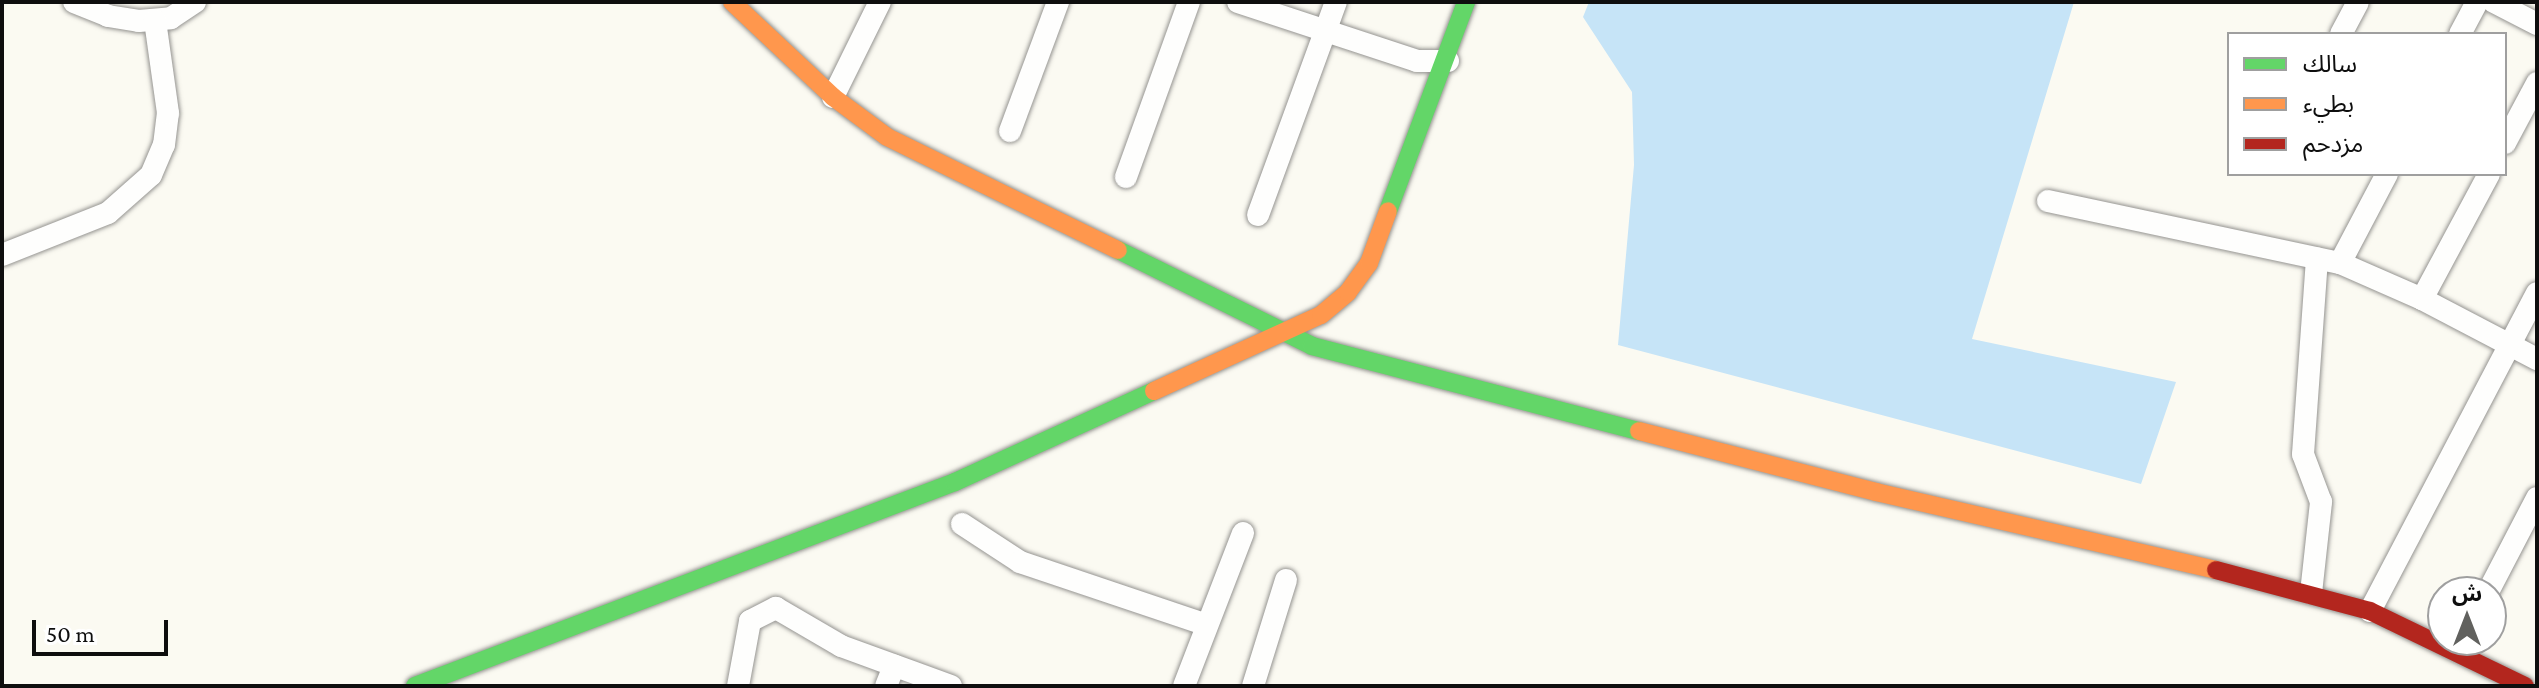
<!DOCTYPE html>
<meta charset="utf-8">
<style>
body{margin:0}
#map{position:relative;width:2539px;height:688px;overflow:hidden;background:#fbfaf2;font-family:"Crimson Pro","Noto Sans Arabic",serif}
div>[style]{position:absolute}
.water>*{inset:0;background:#c6e4f7}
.roads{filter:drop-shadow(0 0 2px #959491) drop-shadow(0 0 2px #959491)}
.street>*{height:22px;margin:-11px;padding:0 11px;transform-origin:11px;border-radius:11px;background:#fefefd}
.fast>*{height:18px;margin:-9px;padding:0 9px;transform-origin:9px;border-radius:9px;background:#63d668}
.slow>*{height:18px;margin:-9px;padding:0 9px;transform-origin:9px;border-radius:9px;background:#ff974d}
.jam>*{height:18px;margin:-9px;padding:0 9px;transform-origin:9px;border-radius:9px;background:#b3261e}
span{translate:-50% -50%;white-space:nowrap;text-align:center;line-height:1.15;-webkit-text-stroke:8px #fff;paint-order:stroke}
.frame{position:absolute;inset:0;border:4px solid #0e0e0e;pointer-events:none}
.legend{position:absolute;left:2227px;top:32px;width:280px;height:144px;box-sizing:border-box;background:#fff;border:2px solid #9f9f9f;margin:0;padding:10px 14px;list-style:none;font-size:24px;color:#0e0e0e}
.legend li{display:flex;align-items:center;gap:16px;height:40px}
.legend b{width:40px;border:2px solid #9f9f9f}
.north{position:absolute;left:2427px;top:576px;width:80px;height:80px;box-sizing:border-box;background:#fff;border:2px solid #9f9f9f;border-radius:50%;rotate:0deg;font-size:22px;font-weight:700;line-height:32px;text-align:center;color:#0e0e0e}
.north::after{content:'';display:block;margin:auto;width:28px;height:36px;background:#61615e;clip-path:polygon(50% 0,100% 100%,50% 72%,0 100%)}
.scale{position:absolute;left:32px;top:620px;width:136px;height:36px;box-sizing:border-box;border:4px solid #0e0e0e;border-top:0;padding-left:10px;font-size:24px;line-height:28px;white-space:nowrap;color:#0e0e0e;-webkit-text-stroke:6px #fff;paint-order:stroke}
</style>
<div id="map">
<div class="water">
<i style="clip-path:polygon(1589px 2px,2074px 2px,1972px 339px,2176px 382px,2141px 484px,1618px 345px,1634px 165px,1632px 92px,1583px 17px)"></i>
</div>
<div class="roads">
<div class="street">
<i style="left:74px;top:2px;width:37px;rotate:22deg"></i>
<i style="left:108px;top:16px;width:31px;rotate:9deg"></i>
<i style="left:139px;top:21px;width:32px;rotate:-5deg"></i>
<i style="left:171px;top:18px;width:29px;rotate:-34deg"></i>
<i style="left:1238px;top:2px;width:188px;rotate:18.2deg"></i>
<i style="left:1417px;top:61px;width:31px"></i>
<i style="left:2494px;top:2px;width:48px;rotate:27.1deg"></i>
<i style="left:2341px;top:34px;width:36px;rotate:-62deg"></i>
<i style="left:2460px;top:34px;width:36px;rotate:-62deg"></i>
<i style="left:833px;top:97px;width:106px;rotate:-63.7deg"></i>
<i style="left:1010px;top:131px;width:138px;rotate:-69.6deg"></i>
<i style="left:2505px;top:143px;width:68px;rotate:-61.9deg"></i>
<i style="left:1126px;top:177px;width:186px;rotate:-70.2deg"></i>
<i style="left:2048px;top:201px;width:299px;rotate:12deg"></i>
<i style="left:2340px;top:263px;width:90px;rotate:23.7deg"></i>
<i style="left:2422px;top:299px;width:130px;rotate:27.6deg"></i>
<i style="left:1258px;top:215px;width:227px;rotate:-69.9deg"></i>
<i style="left:2px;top:255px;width:114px;rotate:-21.6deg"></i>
<i style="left:108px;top:213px;width:57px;rotate:-41.5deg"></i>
<i style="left:151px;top:175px;width:33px;rotate:-67deg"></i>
<i style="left:164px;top:145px;width:32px;rotate:-83deg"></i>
<i style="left:168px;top:113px;width:93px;rotate:-98deg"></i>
<i style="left:2340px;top:263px;width:101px;rotate:-62.2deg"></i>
<i style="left:2422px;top:299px;width:142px;rotate:-61.8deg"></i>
<i style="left:962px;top:524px;width:69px;rotate:33.2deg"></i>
<i style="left:1020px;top:562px;width:197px;rotate:18.6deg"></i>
<i style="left:2488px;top:592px;width:106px;rotate:-62.5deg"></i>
<i style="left:2311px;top:593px;width:92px;rotate:-83.7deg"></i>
<i style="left:2321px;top:502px;width:51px;rotate:-110.6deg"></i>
<i style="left:2303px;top:454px;width:196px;rotate:-85.9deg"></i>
<i style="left:2370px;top:611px;width:359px;rotate:-62.3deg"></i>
<i style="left:738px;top:686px;width:66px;rotate:-79.5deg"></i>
<i style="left:750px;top:621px;width:29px;rotate:-27deg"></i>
<i style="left:776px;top:608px;width:75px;rotate:30.3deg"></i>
<i style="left:841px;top:646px;width:117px;rotate:20deg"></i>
<i style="left:886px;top:686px;width:22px;rotate:-68deg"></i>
<i style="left:1184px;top:686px;width:164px;rotate:-68.9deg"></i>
<i style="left:1253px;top:686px;width:111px;rotate:-72.7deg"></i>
</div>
<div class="fast">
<i style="left:1388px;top:211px;width:223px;rotate:-69.5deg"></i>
<i style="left:1118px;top:250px;width:216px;rotate:26.3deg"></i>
<i style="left:1312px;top:346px;width:338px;rotate:14.6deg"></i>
<i style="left:415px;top:686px;width:577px;rotate:-20.7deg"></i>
<i style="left:955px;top:482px;width:219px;rotate:-24.6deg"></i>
</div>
<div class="slow">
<i style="left:732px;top:2px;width:139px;rotate:43.2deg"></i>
<i style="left:833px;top:97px;width:67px;rotate:36.5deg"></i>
<i style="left:887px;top:137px;width:257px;rotate:26.1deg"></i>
<i style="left:1154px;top:391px;width:183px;rotate:-24.5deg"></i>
<i style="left:1321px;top:315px;width:35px;rotate:-40deg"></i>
<i style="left:1348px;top:292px;width:36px;rotate:-54deg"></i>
<i style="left:1369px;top:263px;width:55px;rotate:-69.9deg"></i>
<i style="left:1639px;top:431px;width:245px;rotate:14.4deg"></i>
<i style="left:1876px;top:492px;width:349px;rotate:12.9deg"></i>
</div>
<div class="jam">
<i style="left:2216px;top:570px;width:159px;rotate:14.9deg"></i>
<i style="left:2370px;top:611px;width:172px;rotate:25.8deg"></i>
</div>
</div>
<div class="frame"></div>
<ul class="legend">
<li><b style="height:10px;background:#63d668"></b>سالك</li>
<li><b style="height:10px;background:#ff974d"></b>بطيء</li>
<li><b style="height:10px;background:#b3261e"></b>مزدحم</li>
</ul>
<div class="north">ش</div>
<div class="scale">50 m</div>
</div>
